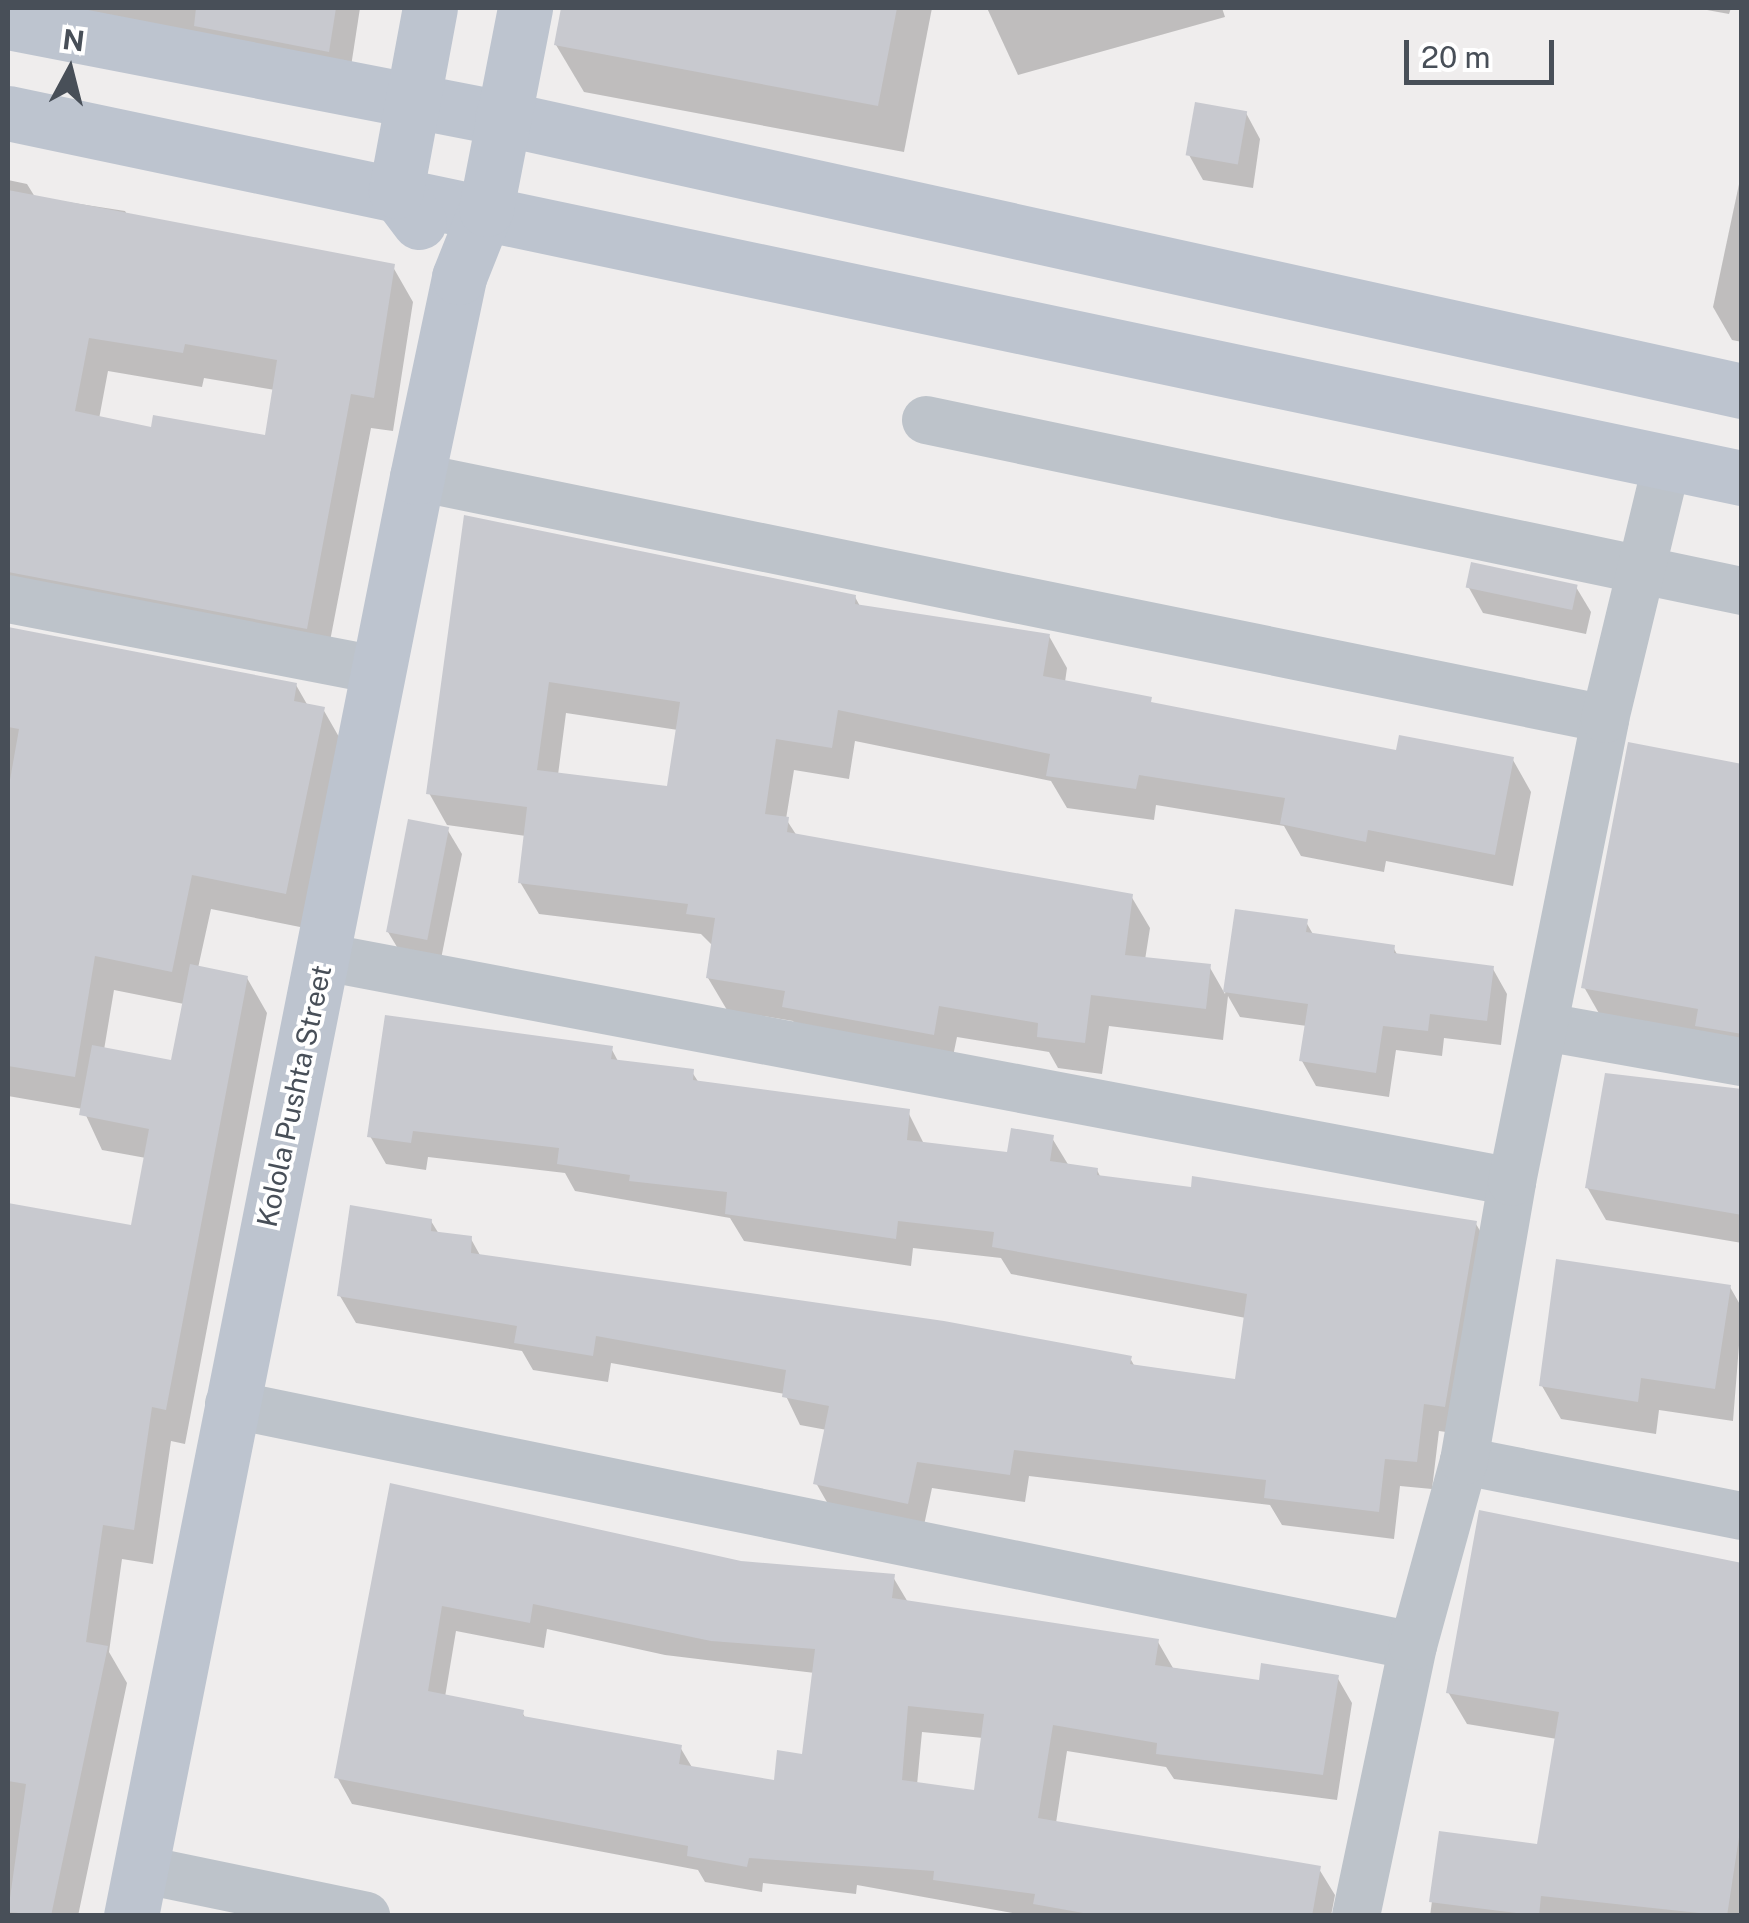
<!DOCTYPE html>
<style>
body{margin:0}
#map{position:relative;width:1749px;height:1923px;overflow:hidden;background:#efeded;font-family:"Public Sans",sans-serif}
div>[style]{position:absolute}
.shadow>*{inset:0;background:#0003}
.building>*{inset:0;background:#c8c9cf;transform-origin:0 0}
.minor>*{height:48px;margin:-24px;padding:0 24px;transform-origin:24px;border-radius:24px;background:#bdc3ca}
.secondary>*{height:55px;margin:-27.5px;padding:0 27.5px;transform-origin:27.5px;border-radius:27.5px;background:#bdc4cf}
span{translate:-50% -50%;white-space:nowrap;text-align:center;line-height:1.15;-webkit-text-stroke:8px #fff;paint-order:stroke}
.street-label{font-size:28px;color:#484f58}
.frame{position:absolute;inset:0;border:10px solid #484f58;pointer-events:none}
.north{position:absolute;left:20px;top:20px;width:100px;height:100px;-webkit-text-stroke:8px #fff;paint-order:stroke;rotate:7deg;font-size:28px;font-weight:700;line-height:40px;text-align:center;color:#484f58}
.north::after{content:'';display:block;margin:auto;width:35px;height:45px;background:#484f58;clip-path:polygon(50% 0,100% 100%,50% 72%,0 100%)}
.scale{position:absolute;left:1404px;top:40px;width:150px;height:45px;box-sizing:border-box;border:5px solid #484f58;border-top:0;padding-left:12px;font-size:30px;line-height:35px;white-space:nowrap;color:#484f58;-webkit-text-stroke:8px #fff;paint-order:stroke}
</style>
<div id="map">
<div class="shadow">
<i style="clip-path:polygon(8px 8px,360px 8px,348px 86px)"></i>
<i style="clip-path:polygon(563px 8px,932px 8px,904px 152px,584px 92px,556px 45px)"></i>
<i style="clip-path:polygon(987px 8px,1222px 8px,1225px 17px,1018px 75px)"></i>
<i style="clip-path:polygon(1696px 8px,1731px 8px,1729px 14px)"></i>
<i style="clip-path:polygon(1246px 113px,1260px 139px,1253px 188px,1203px 180px,1189px 155px)"></i>
<i style="clip-path:polygon(1742px 170px,1742px 342px,1732px 340px,1713px 307px)"></i>
<i style="clip-path:polygon(evenodd,8px 180px,27px 184px,35px 197px,125px 211px,131px 221px,393px 267px,413px 302px,393px 431px,371px 428px,326px 662px,8px 620px,8px 180px,108px 371px,202px 387px,204px 378px,275px 390px,267px 438px,153px 430px,99px 419px,108px 371px)"></i>
<i style="clip-path:polygon(evenodd,467px 518px,855px 597px,861px 608px,1049px 636px,1067px 668px,1065px 682px,1154px 705px,1398px 752px,1513px 760px,1531px 792px,1513px 886px,1386px 861px,1384px 872px,1301px 856px,1284px 826px,1156px 805px,1154px 820px,1067px 808px,1051px 781px,855px 741px,849px 779px,794px 770px,786px 819px,797px 836px,1131px 896px,1150px 928px,1145px 960px,1209px 966px,1225px 994px,1238px 912px,1306px 922px,1314px 936px,1393px 947px,1398px 956px,1493px 969px,1507px 994px,1501px 1045px,1444px 1038px,1442px 1056px,1396px 1050px,1389px 1097px,1316px 1086px,1302px 1061px,1307px 1026px,1240px 1017px,1228px 996px,1223px 1040px,1109px 1026px,1102px 1074px,1058px 1068px,1049px 1052px,957px 1037px,951px 1066px,803px 1039px,793px 1021px,727px 1010px,708px 978px,713px 946px,701px 934px,539px 914px,520px 882px,526px 836px,447px 825px,429px 793px,467px 518px,566px 713px,678px 730px,669px 788px,558px 775px,566px 713px)"></i>
<i style="clip-path:polygon(1576px 587px,1591px 612px,1586px 634px,1483px 613px,1469px 588px)"></i>
<i style="clip-path:polygon(evenodd,8px 629px,296px 685px,308px 706px,323px 709px,343px 744px,305px 928px,211px 909px,198px 968px,247px 978px,267px 1013px,185px 1444px,171px 1441px,153px 1564px,122px 1559px,109px 1652px,127px 1683px,78px 1916px,8px 1916px,8px 1204px,133px 1228px,146px 1158px,102px 1150px,83px 1109px,8px 1096px,8px 629px,114px 990px,184px 1004px,172px 1063px,104px 1050px,114px 990px)"></i>
<i style="clip-path:polygon(1742px 767px,1742px 1072px,1609px 1031px,1584px 987px)"></i>
<i style="clip-path:polygon(447px 829px,462px 854px,440px 964px,403px 957px,388px 932px)"></i>
<i style="clip-path:polygon(611px 1048px,619px 1063px,692px 1072px,699px 1083px,908px 1112px,924px 1144px,1009px 1155px,1052px 1138px,1069px 1166px,1097px 1170px,1101px 1178px,1476px 1224px,1492px 1251px,1460px 1434px,1439px 1431px,1432px 1489px,1400px 1486px,1394px 1539px,1282px 1525px,1270px 1505px,1029px 1476px,1025px 1502px,932px 1488px,923px 1530px,832px 1511px,816px 1483px,827px 1430px,800px 1425px,785px 1394px,611px 1363px,608px 1382px,533px 1370px,522px 1351px,356px 1323px,340px 1296px,431px 1221px,439px 1234px,471px 1239px,481px 1257px,1130px 1358px,1135px 1367px,1238px 1382px,1246px 1318px,1011px 1274px,1001px 1258px,913px 1248px,911px 1266px,744px 1241px,730px 1218px,575px 1191px,565px 1173px,428px 1157px,426px 1170px,386px 1164px,370px 1136px)"></i>
<i style="clip-path:polygon(1742px 1091px,1742px 1243px,1606px 1220px,1587px 1187px)"></i>
<i style="clip-path:polygon(1730px 1287px,1742px 1308px,1733px 1421px,1659px 1410px,1656px 1434px,1561px 1419px,1542px 1386px)"></i>
<i style="clip-path:polygon(evenodd,392px 1486px,740px 1564px,893px 1577px,909px 1604px,1158px 1642px,1173px 1668px,1261px 1683px,1337px 1677px,1352px 1703px,1337px 1800px,1174px 1779px,1166px 1767px,1067px 1751px,1056px 1823px,1319px 1869px,1335px 1895px,1331px 1916px,1029px 1916px,857px 1885px,856px 1894px,763px 1883px,762px 1892px,705px 1882px,698px 1870px,352px 1804px,337px 1777px,392px 1486px,547px 1629px,665px 1655px,815px 1673px,804px 1757px,776px 1783px,693px 1769px,680px 1747px,526px 1719px,522px 1712px,445px 1697px,456px 1631px,544px 1648px,547px 1629px,392px 1486px,922px 1732px,983px 1738px,976px 1793px,917px 1785px,922px 1732px)"></i>
<i style="clip-path:polygon(1742px 1565px,1742px 1916px,1430px 1916px,1441px 1834px,1539px 1847px,1557px 1739px,1467px 1724px,1448px 1692px)"></i>
</div>
<div class="building">
<i style="clip-path:polygon(196px 8px,336px 8px,329px 52px,194px 26px)"></i>
<i style="clip-path:polygon(561px 8px,897px 8px,878px 106px,554px 45px)"></i>
<i style="left:1195px;top:102px;width:53px;height:54px;rotate:10deg"></i>
<i style="clip-path:polygon(evenodd,8px 190px,395px 264px,374px 398px,351px 394px,307px 629px,8px 572px,8px 190px,89px 338px,183px 353px,185px 344px,277px 360px,265px 435px,153px 415px,151px 427px,75px 411px,89px 338px)"></i>
<i style="clip-path:polygon(evenodd,464px 515px,856px 595px,855px 604px,1050px 634px,1043px 676px,1152px 697px,1151px 702px,1396px 750px,1399px 735px,1514px 757px,1495px 855px,1368px 830px,1366px 842px,1280px 824px,1285px 798px,1139px 775px,1136px 789px,1046px 776px,1050px 754px,838px 710px,832px 748px,776px 739px,765px 814px,789px 817px,787px 832px,1133px 894px,1125px 955px,1211px 964px,1206px 1009px,1091px 995px,1085px 1043px,1037px 1037px,1038px 1023px,939px 1006px,934px 1035px,782px 1007px,785px 991px,706px 978px,715px 918px,686px 914px,688px 904px,518px 883px,527px 807px,426px 794px,464px 515px,549px 682px,680px 702px,667px 786px,537px 770px,549px 682px)"></i>
<i style="left:1471px;top:562px;width:109px;height:26px;rotate:12deg"></i>
<i style="clip-path:polygon(8px 627px,297px 683px,294px 701px,325px 707px,286px 894px,192px 875px,172px 972px,95px 956px,75px 1077px,8px 1066px,8px 791px,19px 729px,8px 727px)"></i>
<i style="clip-path:polygon(1628px 742px,1742px 764px,1742px 1034px,1695px 1026px,1698px 1009px,1581px 988px)"></i>
<i style="left:408px;top:819px;width:42px;height:115px;rotate:11deg"></i>
<i style="clip-path:polygon(1235px 909px,1308px 919px,1306px 932px,1395px 945px,1394px 953px,1494px 966px,1487px 1021px,1430px 1014px,1428px 1031px,1383px 1026px,1376px 1073px,1299px 1061px,1308px 1004px,1223px 992px)"></i>
<i style="clip-path:polygon(190px 964px,248px 976px,166px 1410px,152px 1407px,134px 1530px,103px 1525px,86px 1642px,108px 1646px,51px 1916px,8px 1912px,26px 1784px,8px 1781px,8px 1203px,131px 1225px,149px 1129px,79px 1115px,92px 1045px,171px 1060px)"></i>
<i style="clip-path:polygon(385px 1015px,613px 1046px,611px 1059px,694px 1069px,693px 1080px,910px 1109px,907px 1140px,1007px 1152px,1011px 1128px,1054px 1135px,1050px 1161px,1098px 1168px,1097px 1175px,1191px 1187px,1192px 1176px,1477px 1221px,1445px 1407px,1424px 1404px,1417px 1462px,1385px 1459px,1379px 1512px,1264px 1498px,1266px 1480px,1014px 1450px,1010px 1475px,917px 1462px,908px 1504px,813px 1484px,829px 1406px,782px 1397px,786px 1370px,596px 1336px,593px 1356px,514px 1343px,517px 1326px,337px 1296px,350px 1205px,432px 1219px,431px 1231px,472px 1236px,471px 1253px,944px 1321px,1132px 1356px,1130px 1364px,1235px 1379px,1247px 1294px,992px 1247px,994px 1232px,898px 1221px,896px 1239px,725px 1214px,727px 1192px,629px 1181px,630px 1175px,557px 1164px,559px 1148px,413px 1131px,411px 1143px,367px 1137px)"></i>
<i style="clip-path:polygon(1605px 1073px,1742px 1089px,1742px 1215px,1585px 1188px)"></i>
<i style="clip-path:polygon(1556px 1259px,1731px 1285px,1715px 1389px,1641px 1378px,1638px 1402px,1539px 1386px)"></i>
<i style="clip-path:polygon(evenodd,390px 1483px,741px 1561px,895px 1574px,892px 1598px,1159px 1639px,1155px 1665px,1259px 1680px,1261px 1663px,1339px 1675px,1323px 1775px,1156px 1754px,1157px 1743px,1053px 1725px,1038px 1818px,1321px 1866px,1312px 1916px,1100px 1916px,1033px 1904px,1035px 1894px,933px 1880px,934px 1871px,749px 1858px,747px 1867px,687px 1856px,688px 1846px,334px 1778px,390px 1483px,533px 1604px,711px 1641px,815px 1649px,802px 1754px,777px 1750px,774px 1780px,679px 1764px,682px 1745px,523px 1716px,524px 1710px,428px 1691px,442px 1606px,530px 1623px,533px 1604px,390px 1483px,908px 1706px,984px 1714px,974px 1790px,902px 1780px,908px 1706px)"></i>
<i style="clip-path:polygon(1479px 1510px,1742px 1563px,1742px 1818px,1727px 1916px,1541px 1896px,1539px 1916px,1429px 1902px,1439px 1831px,1537px 1844px,1559px 1712px,1446px 1693px)"></i>
</div>
<div class="minor">
<i style="left:926px;top:420px;width:834px;rotate:11.84deg"></i>
<i style="left:417px;top:477px;width:1212px;rotate:11.51deg"></i>
<i style="left:8px;top:599px;width:376px;rotate:10.9deg"></i>
<i style="left:324px;top:957px;width:1209px;rotate:10.72deg"></i>
<i style="left:1545px;top:1027px;width:200px;rotate:10.1deg"></i>
<i style="left:229px;top:1404px;width:1208px;rotate:11.55deg"></i>
<i style="left:1464px;top:1461px;width:283px;rotate:11.2deg"></i>
<i style="left:140px;top:1869px;width:231px;rotate:11.7deg"></i>
<i style="left:1356px;top:1916px;width:276px;rotate:-78.1deg"></i>
<i style="left:1413px;top:1646px;width:192px;rotate:-74.6deg"></i>
<i style="left:1464px;top:1461px;width:283px;rotate:-80.2deg"></i>
<i style="left:1512px;top:1182px;width:472px;rotate:-78.6deg"></i>
<i style="left:1605px;top:719px;width:264px;rotate:-76.4deg"></i>
</div>
<div class="secondary">
<i style="left:8px;top:22px;width:503px;rotate:11deg"></i>
<i style="left:502px;top:118px;width:1270px;rotate:12.42deg"></i>
<i style="left:8px;top:113px;width:1772px;rotate:11.89deg"></i>
<i style="left:419px;top:222px;width:39px;rotate:-127deg"></i>
<i style="left:396px;top:191px;width:186px;rotate:-79.5deg"></i>
<i style="left:131px;top:1916px;width:1467px;rotate:-78.76deg"></i>
<i style="left:417px;top:477px;width:204px;rotate:-78.1deg"></i>
<i style="left:459px;top:277px;width:73px;rotate:-68.3deg"></i>
<i style="left:486px;top:209px;width:205px;rotate:-79deg"></i>
</div>
<div class="street-label">
<span style="left:294px;top:1096px;rotate:-78deg">Kolola Pushta Street</span>
</div>
<div class="frame"></div>
<div class="north">N</div>
<div class="scale">20 m</div>
</div>
